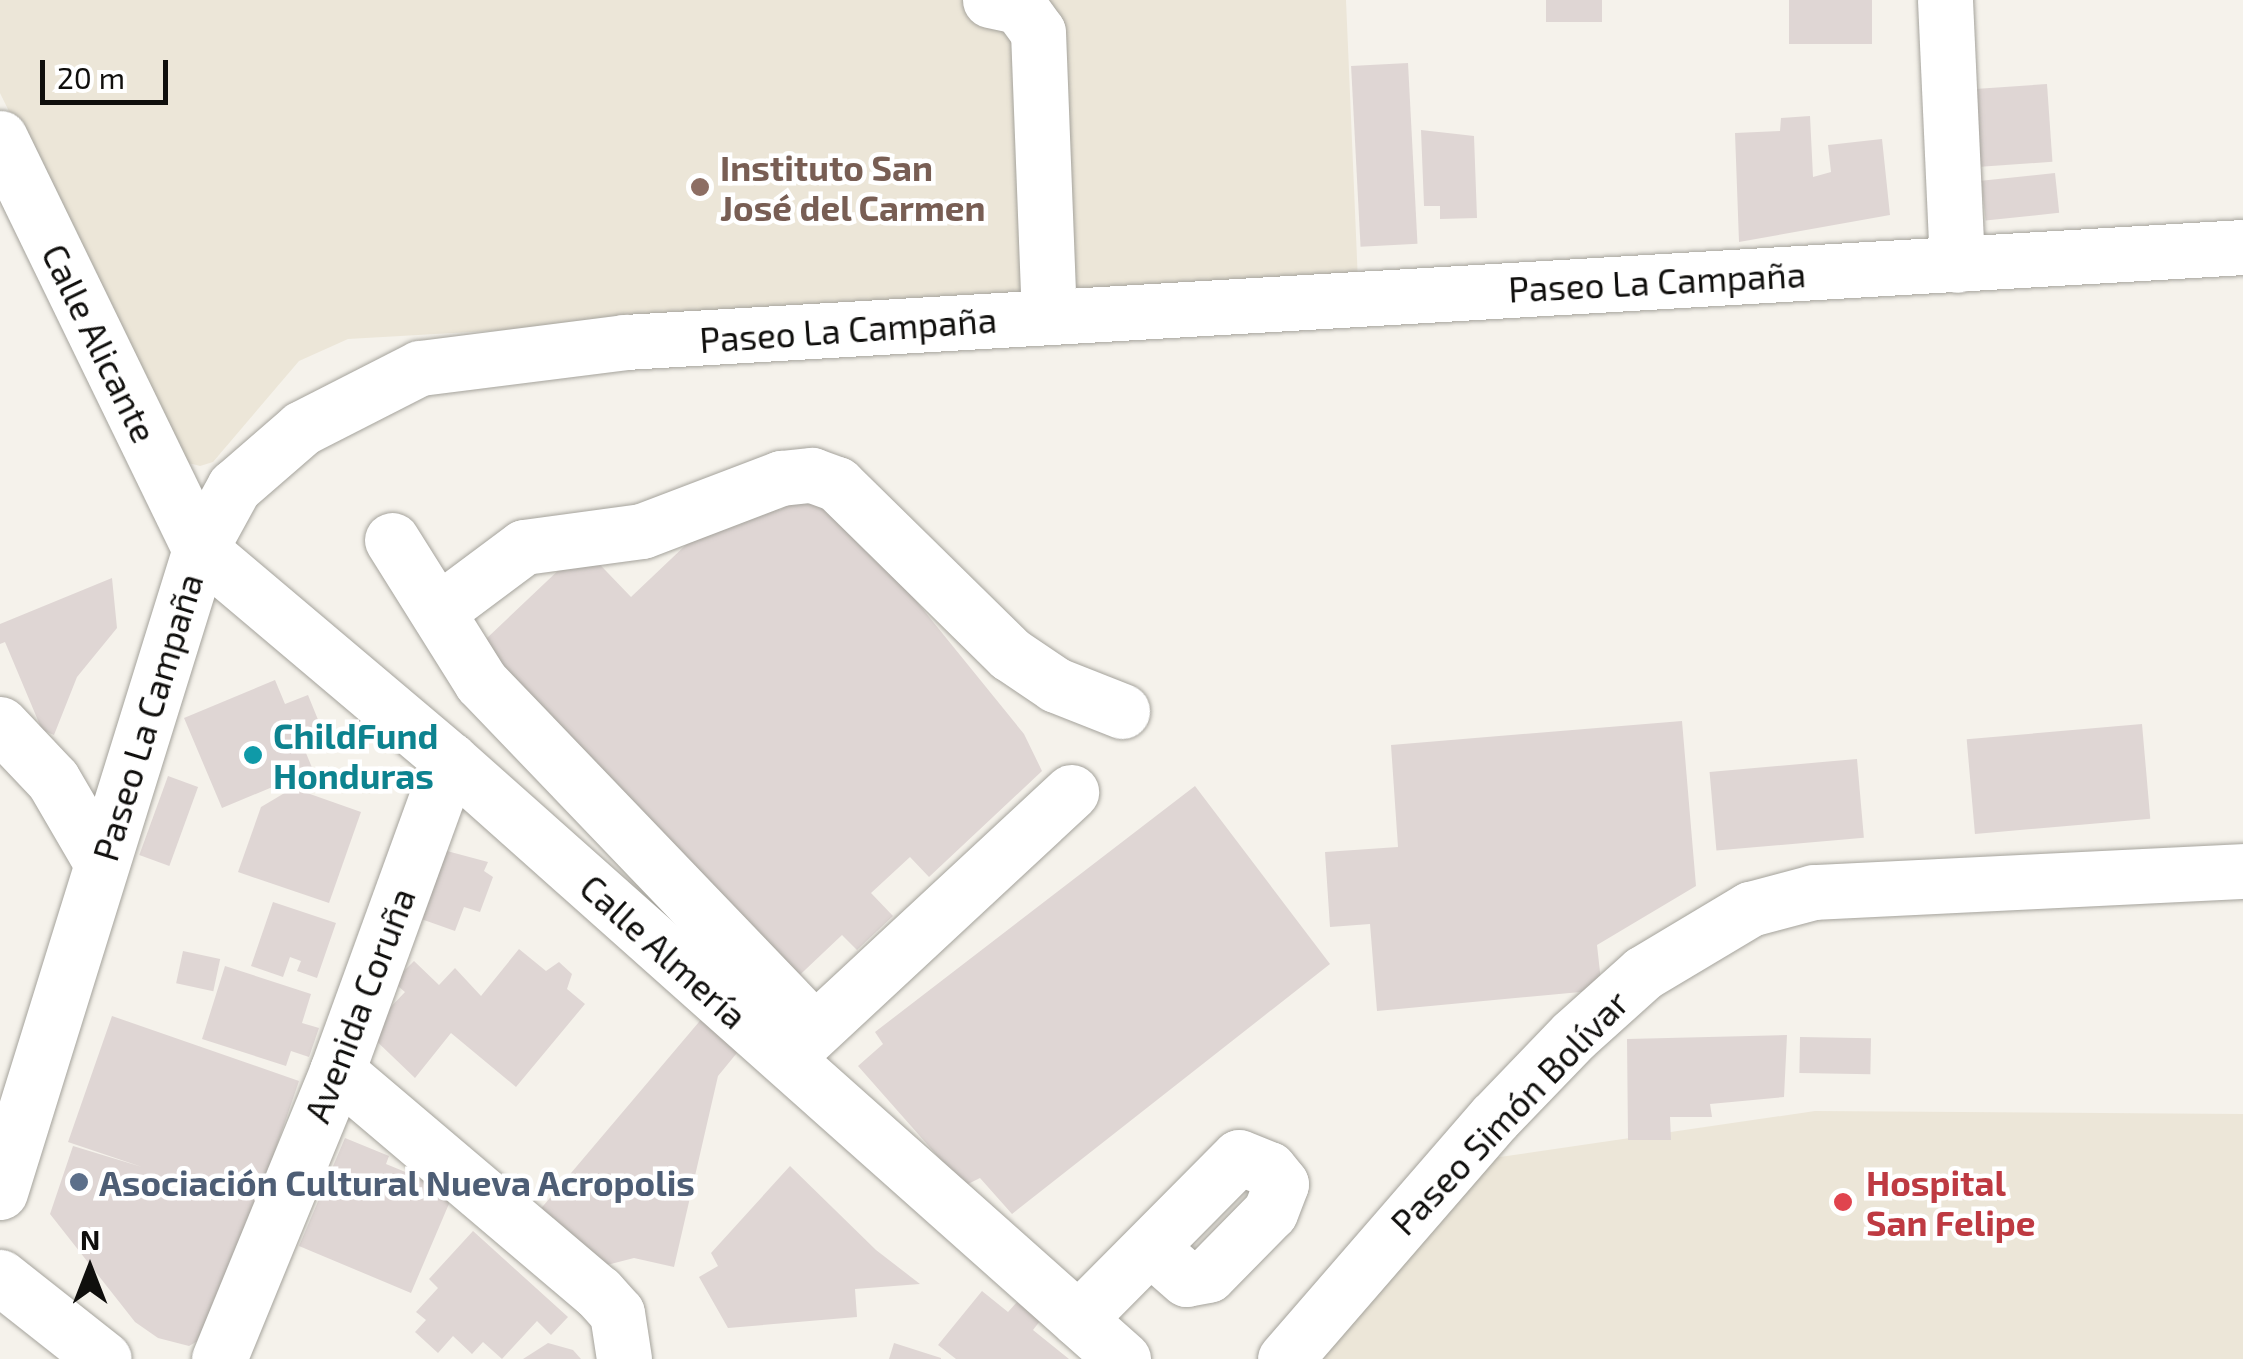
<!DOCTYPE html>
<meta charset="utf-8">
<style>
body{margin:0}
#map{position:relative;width:2243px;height:1359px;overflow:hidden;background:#f5f2eb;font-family:"Exo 2",sans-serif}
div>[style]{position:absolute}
.built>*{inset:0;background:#ece6d8}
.building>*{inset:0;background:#dfd6d4;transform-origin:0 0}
.roads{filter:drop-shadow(0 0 2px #a5a39c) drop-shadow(0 0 2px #a5a39c)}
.minor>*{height:55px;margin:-27.5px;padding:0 27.5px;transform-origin:27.5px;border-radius:27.5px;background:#fff}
.dots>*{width:28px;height:28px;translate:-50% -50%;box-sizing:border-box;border:5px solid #fff;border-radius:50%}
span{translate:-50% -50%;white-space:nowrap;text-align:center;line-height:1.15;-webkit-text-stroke:9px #fff;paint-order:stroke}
.education-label{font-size:35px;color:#785e54;font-weight:700}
.left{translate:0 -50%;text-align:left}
.street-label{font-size:35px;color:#100f0d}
.culture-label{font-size:35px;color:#0d838f;font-weight:700}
.service-label{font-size:35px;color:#4e5e75;font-weight:700}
.health-label{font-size:35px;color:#be3a42;font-weight:700}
.north{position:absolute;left:40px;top:1219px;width:100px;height:100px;-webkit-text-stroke:8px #fff;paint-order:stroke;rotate:0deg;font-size:28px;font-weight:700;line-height:40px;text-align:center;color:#100f0d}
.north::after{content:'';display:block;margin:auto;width:35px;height:45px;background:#100f0d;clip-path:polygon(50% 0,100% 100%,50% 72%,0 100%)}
.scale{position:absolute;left:40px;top:60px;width:128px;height:45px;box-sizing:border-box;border:5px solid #100f0d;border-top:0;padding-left:12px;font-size:30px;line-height:35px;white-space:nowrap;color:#100f0d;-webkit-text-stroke:8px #fff;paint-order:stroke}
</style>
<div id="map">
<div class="built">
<i style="clip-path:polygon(0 0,1346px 0,1358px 282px,348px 339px,299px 361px,213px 462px,200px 466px,181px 461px,0 93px)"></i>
<i style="clip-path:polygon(1815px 1111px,2243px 1114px,2243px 1359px,1322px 1359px,1393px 1245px,1493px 1158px)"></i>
</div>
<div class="building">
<i style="left:1546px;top:0;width:56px;height:22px"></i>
<i style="left:1789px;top:0;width:83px;height:44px"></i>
<i style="left:1408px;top:63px;width:181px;height:57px;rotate:87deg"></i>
<i style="left:2047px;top:84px;width:78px;height:72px;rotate:86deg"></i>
<i style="clip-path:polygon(1810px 116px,1813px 177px,1831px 172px,1828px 145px,1882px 139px,1890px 215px,1739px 242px,1735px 133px,1780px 131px,1781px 118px)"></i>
<i style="clip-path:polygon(1421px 130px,1474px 136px,1477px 218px,1440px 219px,1440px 206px,1424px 206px)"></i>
<i style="left:2055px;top:173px;width:40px;height:74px;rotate:84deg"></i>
<i style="clip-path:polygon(818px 480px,1024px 734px,1042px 771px,929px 877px,910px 857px,871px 893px,893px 916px,857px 950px,842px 935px,786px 988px,468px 656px,583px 547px,631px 597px,711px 521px,769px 497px,780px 510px)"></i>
<i style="clip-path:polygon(112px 578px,117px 628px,77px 677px,54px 735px,42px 730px,5px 642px,0 644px,0 624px)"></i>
<i style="clip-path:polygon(275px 680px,285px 704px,308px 695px,323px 732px,301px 741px,313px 770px,222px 808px,184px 718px)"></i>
<i style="clip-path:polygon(1682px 721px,1696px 886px,1597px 945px,1602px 990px,1377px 1011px,1370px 924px,1330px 927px,1325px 852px,1398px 847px,1391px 745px)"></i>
<i style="left:2142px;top:724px;width:95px;height:176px;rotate:85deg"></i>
<i style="left:1857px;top:759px;width:79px;height:148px;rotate:85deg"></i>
<i style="left:168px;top:776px;width:32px;height:84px;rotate:20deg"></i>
<i style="clip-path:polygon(1195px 786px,1330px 964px,1012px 1214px,980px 1178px,964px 1186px,858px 1066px,883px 1044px,875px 1032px)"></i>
<i style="clip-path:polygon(293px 788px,361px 812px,329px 903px,238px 872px,261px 807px)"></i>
<i style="clip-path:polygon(432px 847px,488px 862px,484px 871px,493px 877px,480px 912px,464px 907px,455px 931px,407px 914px)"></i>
<i style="clip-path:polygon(273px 902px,336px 923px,317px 978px,297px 971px,301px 961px,290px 957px,283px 977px,251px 966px)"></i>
<i style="clip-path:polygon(519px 949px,546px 971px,559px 962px,572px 974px,567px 989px,585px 1004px,516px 1087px,451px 1033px,415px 1078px,367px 1032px,405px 992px,393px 982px,414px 961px,439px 985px,455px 968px,481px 996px)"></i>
<i style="left:183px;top:951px;width:38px;height:33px;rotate:12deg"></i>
<i style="clip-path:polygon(225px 966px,311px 994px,302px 1023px,319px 1028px,309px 1057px,291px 1051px,286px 1066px,202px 1039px)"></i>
<i style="clip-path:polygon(112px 1016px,299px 1081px,213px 1332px,189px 1346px,158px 1338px,135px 1322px,50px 1214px,73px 1146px,142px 1167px,68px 1142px)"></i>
<i style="clip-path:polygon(704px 1016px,741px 1048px,718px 1076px,674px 1267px,634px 1258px,603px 1266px,538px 1212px)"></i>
<i style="clip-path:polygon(1787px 1035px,1784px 1097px,1710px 1104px,1712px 1117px,1670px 1117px,1671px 1140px,1628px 1140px,1627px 1039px)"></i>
<i style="left:1800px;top:1037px;width:71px;height:36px;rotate:1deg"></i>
<i style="clip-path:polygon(345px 1138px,389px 1156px,386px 1164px,454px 1192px,411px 1293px,299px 1246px)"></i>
<i style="clip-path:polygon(790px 1166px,876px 1250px,920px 1284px,855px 1289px,857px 1317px,728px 1328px,699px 1277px,718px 1266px,711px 1253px)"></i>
<i style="clip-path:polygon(473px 1231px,568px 1317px,551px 1335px,537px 1321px,502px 1359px,483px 1342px,472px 1354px,453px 1336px,438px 1353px,415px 1332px,426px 1320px,416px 1312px,438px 1288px,429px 1279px)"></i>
<i style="clip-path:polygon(982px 1291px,1008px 1312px,1017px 1302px,1040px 1321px,1033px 1330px,1069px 1359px,956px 1359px,938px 1345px)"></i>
<i style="clip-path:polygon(548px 1343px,573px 1350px,581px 1359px,523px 1359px)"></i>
<i style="clip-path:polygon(894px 1343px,941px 1358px,941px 1359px,889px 1359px)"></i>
</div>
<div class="roads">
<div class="minor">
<i style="left:990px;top:0;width:30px;rotate:12deg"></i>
<i style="left:1019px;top:6px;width:32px;rotate:54deg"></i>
<i style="left:1038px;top:32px;width:284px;rotate:87.8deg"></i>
<i style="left:1945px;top:0;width:265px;rotate:87.4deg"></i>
<i style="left:0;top:138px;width:457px;rotate:64.1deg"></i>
<i style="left:200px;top:549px;width:327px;rotate:40.2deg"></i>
<i style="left:450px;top:760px;width:901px;rotate:41.67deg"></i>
<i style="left:392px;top:540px;width:168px;rotate:57.9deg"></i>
<i style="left:481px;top:682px;width:481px;rotate:46.2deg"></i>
<i style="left:438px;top:611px;width:107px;rotate:-36.7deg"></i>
<i style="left:524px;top:547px;width:119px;rotate:-7.7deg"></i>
<i style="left:642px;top:531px;width:149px;rotate:-20.9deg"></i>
<i style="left:781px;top:478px;width:31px;rotate:-6deg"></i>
<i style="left:812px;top:475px;width:27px;rotate:20deg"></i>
<i style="left:837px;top:484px;width:243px;rotate:44.5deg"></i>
<i style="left:1010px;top:654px;width:55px;rotate:34deg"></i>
<i style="left:1056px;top:685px;width:71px;rotate:21.5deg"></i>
<i style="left:0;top:724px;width:77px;rotate:46.6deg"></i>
<i style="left:53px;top:780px;width:95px;rotate:59.7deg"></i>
<i style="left:787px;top:1056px;width:388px;rotate:-42.9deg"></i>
<i style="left:337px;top:1071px;width:342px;rotate:40.3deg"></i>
<i style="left:598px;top:1292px;width:28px;rotate:48deg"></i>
<i style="left:617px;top:1313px;width:47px;rotate:81.3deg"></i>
<i style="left:0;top:1192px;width:673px;rotate:-72.72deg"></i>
<i style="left:200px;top:549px;width:71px;rotate:-61.3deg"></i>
<i style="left:234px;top:487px;width:90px;rotate:-40.9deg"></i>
<i style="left:302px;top:428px;width:132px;rotate:-27deg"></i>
<i style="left:420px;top:368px;width:207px;rotate:-7.2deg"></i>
<i style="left:625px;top:342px;width:1621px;rotate:-3.36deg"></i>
<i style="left:0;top:1277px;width:132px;rotate:38.3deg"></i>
<i style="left:1078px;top:1319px;width:228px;rotate:-45.2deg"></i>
<i style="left:1239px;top:1157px;width:32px;rotate:22deg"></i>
<i style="left:1269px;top:1169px;width:19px;rotate:51deg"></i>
<i style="left:1281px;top:1184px;width:30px;rotate:111deg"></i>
<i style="left:1270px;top:1212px;width:88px;rotate:134.5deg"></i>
<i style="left:1208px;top:1275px;width:22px;rotate:170deg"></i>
<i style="left:1186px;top:1279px;width:47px;rotate:-138.5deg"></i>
<i style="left:219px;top:1359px;width:311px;rotate:-67.7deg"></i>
<i style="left:337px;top:1071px;width:331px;rotate:-70deg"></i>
<i style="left:1285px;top:1359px;width:319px;rotate:-49.1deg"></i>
<i style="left:1494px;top:1118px;width:115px;rotate:-46.1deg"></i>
<i style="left:1574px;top:1035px;width:93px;rotate:-41.9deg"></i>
<i style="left:1643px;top:973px;width:125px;rotate:-30.9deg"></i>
<i style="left:1750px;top:909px;width:66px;rotate:-14.9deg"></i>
<i style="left:1814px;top:892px;width:430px;rotate:-2.8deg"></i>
</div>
</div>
<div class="dots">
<i style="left:700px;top:187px;background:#8d6e63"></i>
<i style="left:253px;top:755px;background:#0f9aa8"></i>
<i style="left:79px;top:1182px;background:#5c6f8a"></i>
<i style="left:1843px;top:1202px;background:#e0444e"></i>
</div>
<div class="education-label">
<span class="left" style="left:720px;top:187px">Instituto San<br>José del Carmen</span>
</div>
<div class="street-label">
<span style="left:1657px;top:281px;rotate:-3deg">Paseo La Campaña</span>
<span style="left:848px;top:329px;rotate:-4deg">Paseo La Campaña</span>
<span style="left:100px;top:343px;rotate:64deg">Calle Alicante</span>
<span style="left:147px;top:717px;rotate:-73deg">Paseo La Campaña</span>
<span style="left:664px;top:951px;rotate:42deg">Calle Almería</span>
<span style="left:359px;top:1005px;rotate:-69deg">Avenida Coruña</span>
<span style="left:1509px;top:1112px;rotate:-46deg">Paseo Simón Bolívar</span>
</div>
<div class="culture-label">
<span class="left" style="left:273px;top:755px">ChildFund<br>Honduras</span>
</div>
<div class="service-label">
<span class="left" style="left:99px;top:1182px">Asociación Cultural Nueva Acropolis</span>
</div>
<div class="health-label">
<span class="left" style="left:1866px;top:1202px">Hospital<br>San Felipe</span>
</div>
<div class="north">N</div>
<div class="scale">20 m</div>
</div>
